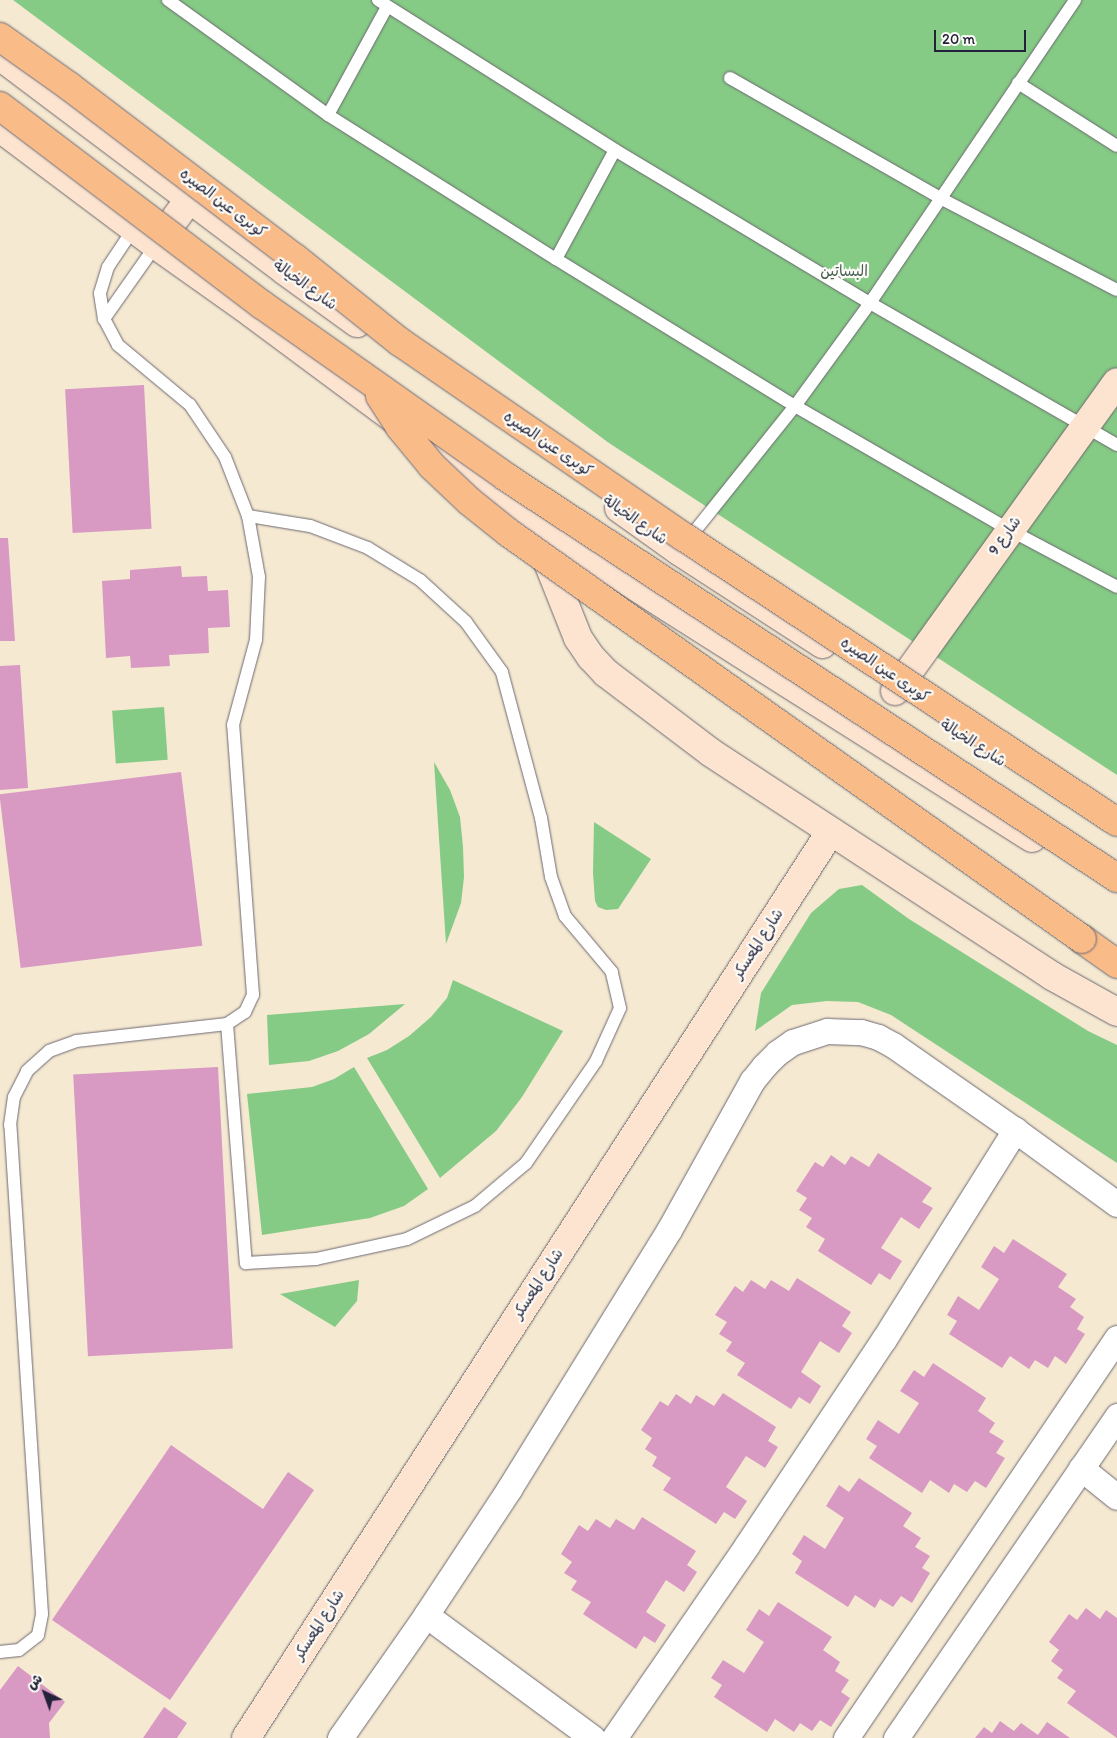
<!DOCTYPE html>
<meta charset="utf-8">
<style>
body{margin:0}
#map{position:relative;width:1117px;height:1738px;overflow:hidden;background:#f5e9d2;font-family:Itim,"Playpen Sans Arabic",sans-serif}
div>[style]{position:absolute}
.green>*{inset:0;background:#85ca85;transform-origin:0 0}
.building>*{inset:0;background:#d899c3;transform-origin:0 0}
.roads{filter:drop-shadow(0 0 1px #6c6870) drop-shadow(0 0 1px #6c6870)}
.lane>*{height:12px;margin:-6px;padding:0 6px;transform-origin:6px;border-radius:6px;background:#fff}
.street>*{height:25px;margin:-12.5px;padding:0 12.5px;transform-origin:12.5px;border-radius:12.5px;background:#fff}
.secondary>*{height:28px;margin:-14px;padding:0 14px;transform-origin:14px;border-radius:14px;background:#fde4d0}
.highway>*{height:28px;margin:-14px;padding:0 14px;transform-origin:14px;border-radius:14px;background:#f9bc89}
.bridges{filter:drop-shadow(0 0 1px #6c6870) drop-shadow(0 0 1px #6c6870)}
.highway-bridge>*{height:28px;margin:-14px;padding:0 14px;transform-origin:14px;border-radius:14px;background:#f9bc89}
span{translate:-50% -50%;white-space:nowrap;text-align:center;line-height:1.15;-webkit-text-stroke:4.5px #fdfcf7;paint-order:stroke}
.street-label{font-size:15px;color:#22223b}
.park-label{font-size:15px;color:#455d55}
.north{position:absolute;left:20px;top:1668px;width:50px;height:50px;-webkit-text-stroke:4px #fdfcf7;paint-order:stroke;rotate:318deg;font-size:14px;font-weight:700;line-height:20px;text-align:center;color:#22223b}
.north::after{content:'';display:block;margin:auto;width:18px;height:22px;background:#22223b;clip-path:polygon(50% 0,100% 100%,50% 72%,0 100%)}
.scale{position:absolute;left:934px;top:30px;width:92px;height:22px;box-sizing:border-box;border:2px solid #22223b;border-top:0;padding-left:6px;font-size:15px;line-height:18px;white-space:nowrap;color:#22223b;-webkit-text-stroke:4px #fdfcf7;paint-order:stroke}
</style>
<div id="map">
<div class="green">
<i style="clip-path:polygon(13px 0,1117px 0,1117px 775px,609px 443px)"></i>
<i style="left:164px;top:707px;width:53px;height:52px;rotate:86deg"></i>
<i style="clip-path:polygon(434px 762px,450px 790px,460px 817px,463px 847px,464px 877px,461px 903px,446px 944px)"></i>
<i style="clip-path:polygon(594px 822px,651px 859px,618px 909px,606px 910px,598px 907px,595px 901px,593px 873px)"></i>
<i style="clip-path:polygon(862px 885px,909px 919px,1088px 1031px,1117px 1045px,1117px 1163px,891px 1015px,858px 1002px,827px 1001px,792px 1005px,755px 1031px,761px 993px,811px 913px,839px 889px)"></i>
<i style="clip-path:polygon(453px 980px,563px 1031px,522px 1097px,496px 1131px,440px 1178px,367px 1058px,387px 1050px,409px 1036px,431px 1017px,447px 998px)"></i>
<i style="clip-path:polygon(405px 1004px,369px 1034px,338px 1051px,309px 1061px,269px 1065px,267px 1015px)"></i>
<i style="clip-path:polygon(354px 1067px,428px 1189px,404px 1206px,370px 1218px,262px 1235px,247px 1094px,312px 1087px,334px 1079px)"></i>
<i style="clip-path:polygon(359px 1280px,357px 1301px,335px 1327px,280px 1294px)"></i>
</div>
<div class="building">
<i style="left:144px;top:385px;width:144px;height:79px;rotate:87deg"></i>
<i style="clip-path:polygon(0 538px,8px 538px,15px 641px,0 641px)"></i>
<i style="clip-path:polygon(181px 566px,182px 577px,207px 576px,208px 591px,228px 590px,230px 627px,208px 628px,209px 653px,169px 655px,170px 666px,131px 668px,130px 656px,106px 658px,102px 581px,130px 579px,130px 570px)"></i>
<i style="clip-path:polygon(20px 665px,28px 788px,0 790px,0 666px)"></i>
<i style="left:181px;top:772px;width:175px;height:183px;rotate:83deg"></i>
<i style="left:218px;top:1067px;width:282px;height:145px;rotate:87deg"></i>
<i style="clip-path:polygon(878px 1153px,932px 1188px,922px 1202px,933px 1208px,919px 1229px,901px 1217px,881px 1248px,902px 1261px,890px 1280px,879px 1273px,871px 1285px,818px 1251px,825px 1239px,806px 1227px,812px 1218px,799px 1210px,807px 1198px,796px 1191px,815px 1162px,823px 1167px,831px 1155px,845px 1165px,851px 1156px,869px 1167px)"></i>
<i style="clip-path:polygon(1013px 1239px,1067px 1274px,1058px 1287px,1076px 1299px,1070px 1307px,1084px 1317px,1077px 1329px,1085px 1334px,1066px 1364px,1055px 1356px,1048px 1368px,1035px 1360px,1029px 1369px,1010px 1356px,1002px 1368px,949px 1334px,957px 1321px,947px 1315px,958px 1296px,979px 1310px,999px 1279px,981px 1267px,994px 1246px,1004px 1253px)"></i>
<i style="clip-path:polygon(797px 1278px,851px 1312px,842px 1326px,852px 1333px,839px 1353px,820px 1341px,801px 1372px,821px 1386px,810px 1404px,799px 1397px,791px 1409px,737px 1375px,745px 1363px,726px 1351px,732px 1342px,719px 1334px,727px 1322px,715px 1315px,735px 1286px,743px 1292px,751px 1280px,765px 1289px,771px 1280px,789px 1291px)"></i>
<i style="clip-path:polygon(933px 1363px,986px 1398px,978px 1411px,995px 1423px,989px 1432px,1004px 1441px,996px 1453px,1005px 1458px,986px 1488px,975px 1481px,967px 1492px,954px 1484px,949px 1493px,930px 1480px,922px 1493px,869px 1458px,877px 1446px,866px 1439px,878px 1420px,899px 1434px,919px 1403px,900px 1391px,914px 1370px,924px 1377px)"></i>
<i style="clip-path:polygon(723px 1393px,776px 1427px,768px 1441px,778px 1447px,765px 1468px,746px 1456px,726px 1487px,747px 1501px,735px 1519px,724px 1512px,716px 1524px,663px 1490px,671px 1478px,652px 1466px,657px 1457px,645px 1449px,652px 1438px,641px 1430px,660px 1401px,668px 1406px,676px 1394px,691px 1404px,696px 1395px,714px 1406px)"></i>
<i style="clip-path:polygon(171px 1445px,263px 1509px,288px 1472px,314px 1490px,170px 1700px,52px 1620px)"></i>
<i style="clip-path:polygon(859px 1478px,912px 1513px,903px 1526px,921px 1538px,915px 1547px,930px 1556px,922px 1568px,930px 1573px,912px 1603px,901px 1596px,893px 1607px,880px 1599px,875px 1608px,855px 1595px,848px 1607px,795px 1573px,802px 1561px,792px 1554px,804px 1535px,825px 1549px,844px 1518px,826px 1506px,839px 1485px,849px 1492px)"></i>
<i style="clip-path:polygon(642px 1517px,696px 1551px,687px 1565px,697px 1572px,684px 1592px,666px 1580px,646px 1612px,666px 1625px,655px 1643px,644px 1636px,636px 1649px,583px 1614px,591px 1602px,571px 1590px,577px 1581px,564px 1573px,572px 1562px,561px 1554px,579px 1525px,588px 1531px,596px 1519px,610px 1528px,616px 1519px,634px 1530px)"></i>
<i style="clip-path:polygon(778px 1602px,832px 1637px,823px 1650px,840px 1662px,835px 1671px,849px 1680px,841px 1692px,850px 1698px,831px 1727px,820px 1720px,812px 1731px,800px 1723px,794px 1732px,775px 1719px,767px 1732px,714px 1697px,722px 1685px,711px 1678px,723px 1660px,744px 1673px,764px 1642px,746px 1630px,759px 1609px,769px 1616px)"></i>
<i style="clip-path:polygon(1086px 1608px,1100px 1619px,1106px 1610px,1117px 1618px,1117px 1738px,1067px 1703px,1076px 1691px,1057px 1678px,1063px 1670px,1051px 1661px,1059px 1650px,1049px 1642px,1069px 1614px,1077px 1620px)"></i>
<i style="clip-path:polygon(18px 1666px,65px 1702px,49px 1723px,50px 1738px,0 1738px,0 1690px)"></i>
<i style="clip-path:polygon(164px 1707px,187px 1723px,177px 1738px,143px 1738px)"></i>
<i style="clip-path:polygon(1000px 1721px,1014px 1731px,1021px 1723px,1038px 1735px,1047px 1722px,1070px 1738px,975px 1738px,984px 1727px,992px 1733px)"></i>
</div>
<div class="roads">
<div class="lane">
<i style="left:168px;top:0;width:197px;rotate:35.7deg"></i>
<i style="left:328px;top:115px;width:270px;rotate:32.3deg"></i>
<i style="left:556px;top:259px;width:281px;rotate:31.6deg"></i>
<i style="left:795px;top:406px;width:248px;rotate:30deg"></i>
<i style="left:1010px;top:530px;width:121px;rotate:28deg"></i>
<i style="left:378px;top:0;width:280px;rotate:32.3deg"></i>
<i style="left:615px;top:150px;width:297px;rotate:31deg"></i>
<i style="left:870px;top:303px;width:285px;rotate:29.9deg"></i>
<i style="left:730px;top:78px;width:242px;rotate:29.7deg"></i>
<i style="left:940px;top:198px;width:199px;rotate:27.5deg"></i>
<i style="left:1018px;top:83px;width:117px;rotate:32.5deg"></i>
<i style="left:328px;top:115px;width:123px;rotate:-61.4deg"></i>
<i style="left:556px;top:259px;width:124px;rotate:-61.6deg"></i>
<i style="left:104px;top:319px;width:90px;rotate:-54.9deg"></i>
<i style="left:686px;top:542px;width:174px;rotate:-51.3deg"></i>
<i style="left:795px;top:406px;width:127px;rotate:-53.9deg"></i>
<i style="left:870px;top:303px;width:366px;rotate:-55.9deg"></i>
<i style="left:227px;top:1024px;width:240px;rotate:85.5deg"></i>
<i style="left:246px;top:1263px;width:70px;rotate:-3.3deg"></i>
<i style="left:316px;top:1259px;width:93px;rotate:-12.4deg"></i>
<i style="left:407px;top:1239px;width:76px;rotate:-25.9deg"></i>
<i style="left:475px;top:1206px;width:67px;rotate:-40.1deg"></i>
<i style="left:526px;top:1163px;width:124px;rotate:-55.5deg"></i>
<i style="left:596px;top:1061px;width:58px;rotate:-65.6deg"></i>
<i style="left:620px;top:1008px;width:37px;rotate:-103deg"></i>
<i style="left:612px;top:972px;width:73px;rotate:-130deg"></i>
<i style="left:565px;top:916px;width:41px;rotate:-109.7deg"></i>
<i style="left:551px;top:877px;width:60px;rotate:-99.6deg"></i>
<i style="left:541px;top:818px;width:151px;rotate:-105deg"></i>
<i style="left:502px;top:672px;width:62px;rotate:-125.8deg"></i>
<i style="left:466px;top:622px;width:62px;rotate:-137.6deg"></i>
<i style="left:420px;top:580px;width:61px;rotate:-148.4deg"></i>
<i style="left:368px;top:548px;width:62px;rotate:-159.2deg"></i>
<i style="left:310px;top:526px;width:63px;rotate:-170.8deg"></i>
<i style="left:0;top:1652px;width:19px;rotate:-6deg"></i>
<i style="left:19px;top:1650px;width:24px;rotate:-38deg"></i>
<i style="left:38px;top:1635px;width:21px;rotate:-79deg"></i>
<i style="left:42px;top:1614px;width:490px;rotate:-93.7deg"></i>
<i style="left:10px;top:1125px;width:28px;rotate:-82deg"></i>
<i style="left:14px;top:1097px;width:29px;rotate:-63deg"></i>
<i style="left:27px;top:1071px;width:30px;rotate:-42deg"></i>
<i style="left:49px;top:1051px;width:29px;rotate:-20deg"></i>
<i style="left:76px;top:1041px;width:152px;rotate:-6.4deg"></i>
<i style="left:227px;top:1024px;width:22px;rotate:-34deg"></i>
<i style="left:245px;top:1012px;width:19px;rotate:-65deg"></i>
<i style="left:253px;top:995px;width:271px;rotate:-94.2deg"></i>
<i style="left:233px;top:725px;width:88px;rotate:-74.9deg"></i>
<i style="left:256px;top:640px;width:63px;rotate:-87.3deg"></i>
<i style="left:259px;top:577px;width:62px;rotate:-100.2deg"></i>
<i style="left:248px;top:516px;width:63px;rotate:-111.3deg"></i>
<i style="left:225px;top:457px;width:63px;rotate:-123.9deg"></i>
<i style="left:190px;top:405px;width:94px;rotate:-140.2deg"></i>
<i style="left:118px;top:345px;width:30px;rotate:-118deg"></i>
<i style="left:104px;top:319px;width:26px;rotate:-99deg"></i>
<i style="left:100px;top:293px;width:27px;rotate:-73deg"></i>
<i style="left:108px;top:267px;width:47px;rotate:-56.3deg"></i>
</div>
<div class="street">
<i style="left:1081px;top:1468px;width:46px;rotate:38.9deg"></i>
<i style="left:426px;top:1615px;width:207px;rotate:36.4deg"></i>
<i style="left:340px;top:1738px;width:150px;rotate:-55deg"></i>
<i style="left:426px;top:1615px;width:151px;rotate:-56.6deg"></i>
<i style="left:509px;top:1489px;width:304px;rotate:-58.3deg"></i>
<i style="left:669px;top:1230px;width:171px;rotate:-60.9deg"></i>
<i style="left:752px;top:1081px;width:19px;rotate:-51deg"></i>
<i style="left:764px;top:1066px;width:18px;rotate:-45deg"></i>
<i style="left:777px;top:1053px;width:19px;rotate:-35deg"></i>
<i style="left:793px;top:1042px;width:36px;rotate:-18deg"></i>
<i style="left:827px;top:1031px;width:34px;rotate:2deg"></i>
<i style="left:861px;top:1032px;width:18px;rotate:16deg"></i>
<i style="left:878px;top:1037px;width:17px;rotate:28deg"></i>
<i style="left:893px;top:1045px;width:149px;rotate:34.9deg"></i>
<i style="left:1015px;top:1130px;width:126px;rotate:36deg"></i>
<i style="left:614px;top:1738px;width:234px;rotate:-55.4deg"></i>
<i style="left:747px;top:1545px;width:247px;rotate:-56.4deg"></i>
<i style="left:884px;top:1339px;width:247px;rotate:-57.9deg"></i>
<i style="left:846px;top:1738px;width:483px;rotate:-55.9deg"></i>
<i style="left:896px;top:1738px;width:391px;rotate:-55.5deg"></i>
</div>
<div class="secondary">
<i style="left:0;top:56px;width:357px;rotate:37deg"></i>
<i style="left:285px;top:271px;width:89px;rotate:35.8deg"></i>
<i style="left:0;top:128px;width:195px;rotate:36.9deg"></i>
<i style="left:156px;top:245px;width:119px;rotate:35.4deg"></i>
<i style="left:253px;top:314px;width:347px;rotate:36.6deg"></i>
<i style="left:532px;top:521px;width:592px;rotate:32.37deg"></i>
<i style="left:156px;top:245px;width:58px;rotate:-54.1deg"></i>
<i style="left:619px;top:508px;width:74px;rotate:35.6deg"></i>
<i style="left:679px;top:551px;width:171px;rotate:33deg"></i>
<i style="left:543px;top:550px;width:95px;rotate:68.3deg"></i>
<i style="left:578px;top:638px;width:23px;rotate:56deg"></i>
<i style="left:591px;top:657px;width:22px;rotate:47deg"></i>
<i style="left:606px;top:673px;width:131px;rotate:37.2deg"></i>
<i style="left:710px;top:752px;width:409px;rotate:33.2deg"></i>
<i style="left:1052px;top:976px;width:74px;rotate:29deg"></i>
<i style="left:895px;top:691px;width:380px;rotate:-54.3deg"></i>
<i style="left:246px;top:1738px;width:1079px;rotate:-57.18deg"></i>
</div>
<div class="highway">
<i style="left:1082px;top:939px;width:43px;rotate:35.5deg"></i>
</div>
</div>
<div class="bridges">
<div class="highway-bridge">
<i style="left:0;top:37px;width:85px;rotate:35.4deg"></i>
<i style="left:69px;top:86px;width:284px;rotate:37.3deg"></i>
<i style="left:295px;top:258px;width:134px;rotate:38.7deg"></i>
<i style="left:400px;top:342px;width:345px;rotate:34.5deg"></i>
<i style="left:684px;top:537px;width:518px;rotate:33.35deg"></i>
<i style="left:0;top:106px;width:328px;rotate:37.2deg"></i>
<i style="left:261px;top:304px;width:300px;rotate:35.2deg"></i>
<i style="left:506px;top:477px;width:731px;rotate:33.28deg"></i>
<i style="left:380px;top:396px;width:37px;rotate:57deg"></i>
<i style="left:400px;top:427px;width:50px;rotate:50.6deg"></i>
<i style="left:432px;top:466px;width:51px;rotate:43.4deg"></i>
<i style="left:469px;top:501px;width:51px;rotate:38.7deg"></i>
<i style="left:509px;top:533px;width:702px;rotate:35.32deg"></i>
</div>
</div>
<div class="street-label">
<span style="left:223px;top:203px;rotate:37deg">كوبرى عين الصيره</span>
<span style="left:305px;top:285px;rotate:36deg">شارع الخيالة</span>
<span style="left:548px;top:444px;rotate:34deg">كوبرى عين الصيره</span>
<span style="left:635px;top:520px;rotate:35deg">شارع الخيالة</span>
<span style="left:1005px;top:536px;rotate:-54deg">شارع 9</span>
<span style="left:885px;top:670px;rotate:34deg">كوبرى عين الصيره</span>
<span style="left:973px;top:743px;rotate:33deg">شارع الخيالة</span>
<span style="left:758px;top:944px;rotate:-57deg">شارع المعسكر</span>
<span style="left:538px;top:1284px;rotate:-57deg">شارع المعسكر</span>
<span style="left:319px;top:1625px;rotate:-57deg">شارع المعسكر</span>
</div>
<div class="park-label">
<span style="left:844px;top:272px">البساتين</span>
</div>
<div class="north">ش</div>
<div class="scale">20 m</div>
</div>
